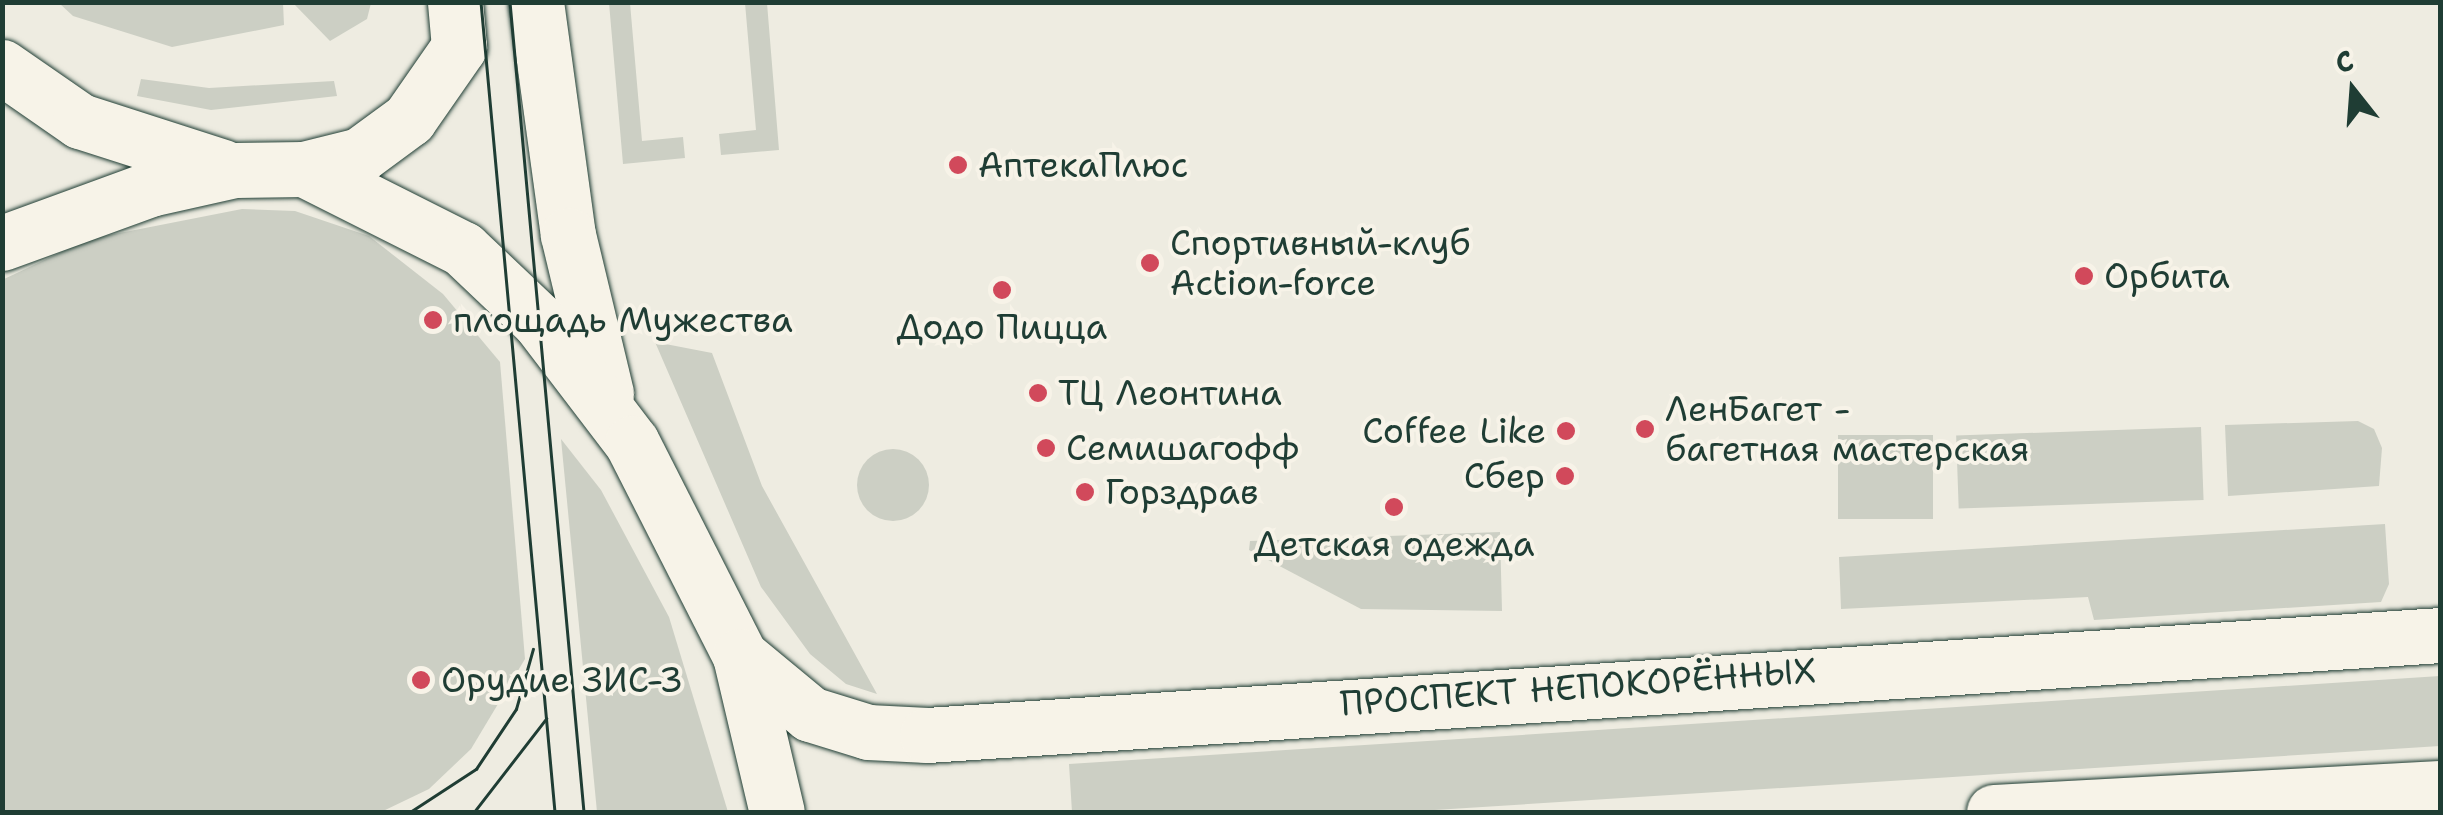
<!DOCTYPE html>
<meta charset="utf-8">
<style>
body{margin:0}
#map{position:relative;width:2443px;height:815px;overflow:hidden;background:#eeece1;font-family:"Shantell Sans",sans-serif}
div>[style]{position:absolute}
.green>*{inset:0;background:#cccfc4;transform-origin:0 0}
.round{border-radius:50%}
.roads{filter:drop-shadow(0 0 2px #1f3d34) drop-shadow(0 0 2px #1f3d34)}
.major>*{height:55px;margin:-27.5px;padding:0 27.5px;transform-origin:27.5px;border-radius:27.5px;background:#f7f3e8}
.tram>*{height:2.5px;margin:-1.25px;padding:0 1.25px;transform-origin:1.25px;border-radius:1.25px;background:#1f3d34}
.dots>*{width:28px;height:28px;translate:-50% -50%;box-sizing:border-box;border:5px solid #f7f3e8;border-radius:50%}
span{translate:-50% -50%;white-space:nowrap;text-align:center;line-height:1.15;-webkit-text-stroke:8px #f7f3e8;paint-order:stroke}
.poi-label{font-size:35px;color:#1f3d34}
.left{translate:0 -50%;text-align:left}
.right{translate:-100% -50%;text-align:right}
.street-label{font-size:35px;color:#1f3d34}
.frame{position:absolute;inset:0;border:5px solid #1f3d34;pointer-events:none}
.north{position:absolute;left:2303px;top:40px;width:100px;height:100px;-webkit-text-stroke:8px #f7f3e8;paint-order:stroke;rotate:343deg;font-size:28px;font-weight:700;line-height:40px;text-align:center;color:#1f3d34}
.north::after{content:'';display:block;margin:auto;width:35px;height:45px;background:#1f3d34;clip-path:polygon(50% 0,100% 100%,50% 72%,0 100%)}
</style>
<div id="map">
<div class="green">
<i style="clip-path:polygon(59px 3px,283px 3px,284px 25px,172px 47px,73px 16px)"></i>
<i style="clip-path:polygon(293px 3px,371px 3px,367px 19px,330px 41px)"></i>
<i style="clip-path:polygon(609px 3px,630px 3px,642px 141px,683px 137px,685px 158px,623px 164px)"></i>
<i style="clip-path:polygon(745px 3px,767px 3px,779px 150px,721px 155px,719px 134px,756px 130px)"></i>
<i style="clip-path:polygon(141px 79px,209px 88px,334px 81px,337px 96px,211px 110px,137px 96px)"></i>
<i style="clip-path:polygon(242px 209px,295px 211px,369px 236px,443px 294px,500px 362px,525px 659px,471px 749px,429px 789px,381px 812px,3px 812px,2px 280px,89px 239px)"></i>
<i style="clip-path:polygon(655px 342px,712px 353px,762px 486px,877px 694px,846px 684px,810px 654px,761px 587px)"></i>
<i style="clip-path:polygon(2358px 421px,2374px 429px,2382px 448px,2379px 486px,2228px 496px,2225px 425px)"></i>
<i style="left:2201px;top:427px;width:73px;height:245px;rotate:88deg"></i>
<i style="left:1838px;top:435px;width:95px;height:84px"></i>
<i style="clip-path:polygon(561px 439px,601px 490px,669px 617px,728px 812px,597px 812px)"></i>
<i class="round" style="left:857px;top:449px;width:72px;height:72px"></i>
<i style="clip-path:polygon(2385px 524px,2389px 584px,2381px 602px,2094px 620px,2088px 597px,1841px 609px,1839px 557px)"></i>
<i style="clip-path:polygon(1500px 532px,1502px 611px,1361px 609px,1249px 550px,1250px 541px)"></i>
<i style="clip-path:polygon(2440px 676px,2440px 746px,1403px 812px,1072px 812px,1069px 764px)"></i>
</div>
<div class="roads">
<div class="major">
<i style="left:536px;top:2px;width:235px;rotate:82.2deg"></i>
<i style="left:568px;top:235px;width:163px;rotate:76.5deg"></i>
<i style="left:2px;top:67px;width:95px;rotate:34.7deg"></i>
<i style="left:80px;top:121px;width:150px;rotate:17.8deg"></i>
<i style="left:304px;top:169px;width:58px;rotate:-14deg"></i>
<i style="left:360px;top:155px;width:61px;rotate:-36.3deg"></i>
<i style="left:409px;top:119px;width:88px;rotate:-55.2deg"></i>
<i style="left:459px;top:47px;width:45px;rotate:-95.1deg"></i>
<i style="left:2px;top:243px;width:158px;rotate:-20deg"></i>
<i style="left:150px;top:189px;width:87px;rotate:-12.6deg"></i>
<i style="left:235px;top:170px;width:69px;rotate:-0.8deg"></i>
<i style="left:304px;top:169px;width:178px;rotate:26.7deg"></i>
<i style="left:463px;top:249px;width:105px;rotate:43.5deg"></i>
<i style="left:539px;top:321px;width:153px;rotate:52.7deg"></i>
<i style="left:632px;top:443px;width:239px;rotate:63.1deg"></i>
<i style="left:740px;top:656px;width:160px;rotate:76.7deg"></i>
<i style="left:740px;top:656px;width:91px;rotate:39.6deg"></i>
<i style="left:810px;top:714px;width:61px;rotate:17.2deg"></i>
<i style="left:868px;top:732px;width:59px;rotate:2.9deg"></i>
<i style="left:927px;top:735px;width:1516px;rotate:-3.78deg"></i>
<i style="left:1994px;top:812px;width:447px;rotate:-3.1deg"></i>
</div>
</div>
<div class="tram">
<i style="left:481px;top:2px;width:813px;rotate:84.78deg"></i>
<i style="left:510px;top:2px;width:813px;rotate:84.78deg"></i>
<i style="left:410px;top:812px;width:79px;rotate:-33.1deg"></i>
<i style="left:476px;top:769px;width:72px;rotate:-56.3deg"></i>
<i style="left:516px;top:709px;width:62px;rotate:-74.2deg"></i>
<i style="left:474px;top:812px;width:118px;rotate:-52.3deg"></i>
</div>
<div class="dots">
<i style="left:958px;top:165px;background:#d1495b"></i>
<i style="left:1150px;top:263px;background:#d1495b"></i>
<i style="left:2084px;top:276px;background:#d1495b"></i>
<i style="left:1002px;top:290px;background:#d1495b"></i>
<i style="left:433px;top:320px;background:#d1495b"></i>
<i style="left:1038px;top:393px;background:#d1495b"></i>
<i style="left:1645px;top:429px;background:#d1495b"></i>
<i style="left:1566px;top:431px;background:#d1495b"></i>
<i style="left:1046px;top:448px;background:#d1495b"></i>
<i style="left:1565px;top:476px;background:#d1495b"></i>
<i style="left:1085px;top:492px;background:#d1495b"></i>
<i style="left:1394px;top:507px;background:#d1495b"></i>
<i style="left:421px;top:680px;background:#d1495b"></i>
</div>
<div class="poi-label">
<span class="left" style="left:978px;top:165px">АптекаПлюс</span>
<span class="left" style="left:1170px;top:263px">Спортивный-клуб<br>Action-force</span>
<span class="left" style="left:2104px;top:276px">Орбита</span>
<span class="left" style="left:453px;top:320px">площадь Мужества</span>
<span style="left:1002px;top:327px">Додо Пицца</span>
<span class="left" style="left:1058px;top:393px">ТЦ Леонтина</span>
<span class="left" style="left:1665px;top:429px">ЛенБагет -<br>багетная мастерская</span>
<span class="right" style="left:1546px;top:431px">Coffee Like</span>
<span class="left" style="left:1066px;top:448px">Семишагофф</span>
<span class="right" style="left:1545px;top:476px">Сбер</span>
<span class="left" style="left:1105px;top:492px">Горздрав</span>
<span style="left:1394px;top:544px">Детская одежда</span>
<span class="left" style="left:441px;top:680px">Орудие ЗИС-3</span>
</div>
<div class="street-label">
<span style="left:1578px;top:687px;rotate:-4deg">ПРОСПЕКТ НЕПОКОРЁННЫХ</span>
</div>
<div class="frame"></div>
<div class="north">С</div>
</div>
